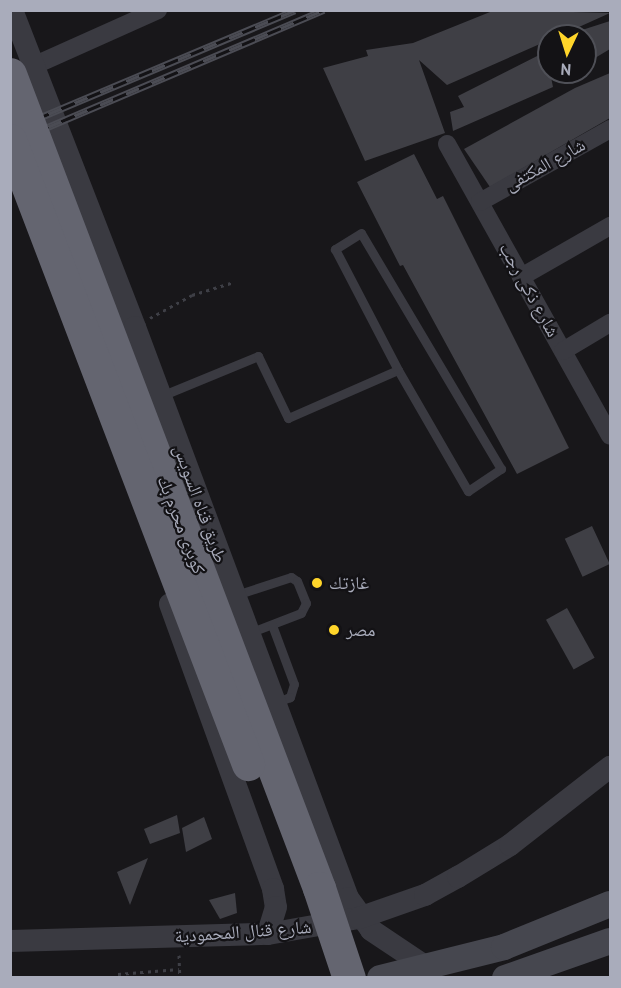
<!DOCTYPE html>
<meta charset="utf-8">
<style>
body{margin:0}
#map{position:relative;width:621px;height:988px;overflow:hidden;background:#18171a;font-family:"PT Sans","Noto Naskh Arabic",sans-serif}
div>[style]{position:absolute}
.building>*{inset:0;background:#3f3f45;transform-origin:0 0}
.path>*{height:3px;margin-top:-1.5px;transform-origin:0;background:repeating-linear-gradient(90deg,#3e3f46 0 3px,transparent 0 7.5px)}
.service>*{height:9px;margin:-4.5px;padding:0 4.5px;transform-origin:4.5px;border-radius:4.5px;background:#3a3a41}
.minor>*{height:18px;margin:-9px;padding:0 9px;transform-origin:9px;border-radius:9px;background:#3a3a41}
.tertiary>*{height:22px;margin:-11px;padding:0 11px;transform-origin:11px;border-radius:11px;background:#3a3a41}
.secondary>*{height:26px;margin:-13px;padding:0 13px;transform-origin:13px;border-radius:13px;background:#46474f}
.rail>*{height:7px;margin-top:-3.5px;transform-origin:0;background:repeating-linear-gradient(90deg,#131215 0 14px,#4b4c54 0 28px);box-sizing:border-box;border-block:2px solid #4b4c54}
.motorway-bridge>*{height:33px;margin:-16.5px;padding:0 16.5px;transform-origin:16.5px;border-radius:16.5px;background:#646570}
.dots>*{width:16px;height:16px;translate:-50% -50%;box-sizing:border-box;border:3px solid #131215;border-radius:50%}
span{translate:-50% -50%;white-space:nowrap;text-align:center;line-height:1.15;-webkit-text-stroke:4.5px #131215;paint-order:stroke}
.street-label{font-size:18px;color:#a9acbb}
.poi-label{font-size:18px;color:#a9acbb}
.left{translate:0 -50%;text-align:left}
.frame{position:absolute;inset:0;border:12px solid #a9acbb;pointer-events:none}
.north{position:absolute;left:537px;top:24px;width:60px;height:60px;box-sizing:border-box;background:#131215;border:2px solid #4f5057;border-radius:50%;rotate:184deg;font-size:16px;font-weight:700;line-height:24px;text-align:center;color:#a9acbb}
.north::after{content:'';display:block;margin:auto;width:21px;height:27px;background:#ffd52a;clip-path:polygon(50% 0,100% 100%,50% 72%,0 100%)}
</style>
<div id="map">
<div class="building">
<i style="clip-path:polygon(495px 10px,610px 13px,559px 36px,549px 36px,549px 40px,447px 85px,419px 60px,445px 133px,365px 161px,323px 68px,368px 56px,366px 50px,413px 43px)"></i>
<i style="clip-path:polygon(610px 21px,610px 49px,585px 64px,582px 30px)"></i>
<i style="clip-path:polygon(549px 50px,549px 72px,562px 72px,551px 77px,553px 87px,453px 131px,450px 112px,464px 107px,458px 96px)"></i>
<i style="clip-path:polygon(610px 73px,610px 118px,490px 187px,464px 149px,575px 88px)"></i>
<i style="clip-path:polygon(414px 154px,437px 199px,443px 196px,569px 448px,517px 474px,403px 265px,400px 266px,357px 182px)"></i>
<i style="left:592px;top:526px;width:42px;height:30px;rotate:65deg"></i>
<i style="left:567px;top:608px;width:57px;height:24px;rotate:61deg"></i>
<i style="clip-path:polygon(177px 815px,180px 833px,150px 844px,144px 829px)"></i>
<i style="clip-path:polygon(204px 817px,212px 839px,186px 852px,182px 828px)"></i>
<i style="clip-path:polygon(148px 858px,130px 905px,117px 872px)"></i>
<i style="clip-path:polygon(235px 893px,237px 913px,220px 919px,209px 900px)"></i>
</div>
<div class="path">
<i style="left:150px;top:318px;width:48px;rotate:-28.7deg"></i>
<i style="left:192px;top:295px;width:44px;rotate:-17.2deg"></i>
<i style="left:179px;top:955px;width:23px;rotate:88deg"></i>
<i style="left:118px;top:978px;width:4px;rotate:-90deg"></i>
<i style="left:118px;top:974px;width:61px;rotate:-4.7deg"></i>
</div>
<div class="service">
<i style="left:161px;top:396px;width:105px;rotate:-22.4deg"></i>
<i style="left:258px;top:356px;width:69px;rotate:64.2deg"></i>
<i style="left:288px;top:418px;width:120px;rotate:-23.6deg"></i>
<i style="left:398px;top:370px;width:140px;rotate:60deg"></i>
<i style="left:468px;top:491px;width:40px;rotate:-34deg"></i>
<i style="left:501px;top:469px;width:274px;rotate:-120.7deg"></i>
<i style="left:361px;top:233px;width:31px;rotate:148deg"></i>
<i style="left:335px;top:249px;width:136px;rotate:62.5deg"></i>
<i style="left:236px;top:595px;width:58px;rotate:-18.1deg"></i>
<i style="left:291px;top:577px;width:7px;rotate:34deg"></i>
<i style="left:297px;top:581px;width:24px;rotate:68deg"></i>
<i style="left:306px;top:603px;width:11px;rotate:117deg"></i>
<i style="left:301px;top:613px;width:56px;rotate:159deg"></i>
<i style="left:272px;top:625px;width:63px;rotate:69.6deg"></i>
<i style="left:294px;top:684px;width:14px;rotate:107deg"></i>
<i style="left:290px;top:697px;width:17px;rotate:159deg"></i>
</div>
<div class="minor">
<i style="left:33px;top:66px;width:137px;rotate:-24.1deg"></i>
<i style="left:447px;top:144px;width:334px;rotate:60.8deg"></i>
<i style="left:480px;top:202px;width:149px;rotate:-29.3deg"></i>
<i style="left:521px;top:277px;width:103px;rotate:-29.8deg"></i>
<i style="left:563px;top:351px;width:55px;rotate:-30.8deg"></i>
</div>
<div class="tertiary">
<i style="left:12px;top:10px;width:340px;rotate:68.8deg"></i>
<i style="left:135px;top:327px;width:609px;rotate:69.54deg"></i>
<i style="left:348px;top:898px;width:39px;rotate:54deg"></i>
<i style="left:371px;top:930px;width:69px;rotate:33.7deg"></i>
<i style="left:170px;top:604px;width:303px;rotate:70.1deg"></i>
<i style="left:273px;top:889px;width:18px;rotate:81deg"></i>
<i style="left:276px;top:907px;width:28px;rotate:107deg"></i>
<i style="left:10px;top:941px;width:258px;rotate:-1.6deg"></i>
<i style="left:268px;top:934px;width:92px;rotate:-10deg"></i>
<i style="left:359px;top:918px;width:70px;rotate:-19.2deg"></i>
<i style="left:425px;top:895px;width:38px;rotate:-29deg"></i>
<i style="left:458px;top:877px;width:61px;rotate:-31.6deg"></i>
<i style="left:510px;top:845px;width:127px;rotate:-38deg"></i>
</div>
<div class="secondary">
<i style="left:380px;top:978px;width:128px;rotate:-14deg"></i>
<i style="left:504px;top:947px;width:114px;rotate:-22.1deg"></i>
<i style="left:505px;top:978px;width:111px;rotate:-19.4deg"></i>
</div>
<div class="rail">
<i style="left:10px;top:130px;width:309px;rotate:-22.8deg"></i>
<i style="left:10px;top:143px;width:341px;rotate:-23deg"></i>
</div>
<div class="motorway-bridge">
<i style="left:10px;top:74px;width:871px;rotate:69.21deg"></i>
<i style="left:319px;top:888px;width:95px;rotate:71.6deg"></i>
<i style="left:10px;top:140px;width:668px;rotate:69.12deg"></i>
</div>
<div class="dots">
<i style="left:317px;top:583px;background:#ffd52a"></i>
<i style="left:334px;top:630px;background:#ffd52a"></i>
</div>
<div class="street-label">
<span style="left:545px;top:165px;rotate:-29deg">شارع المكتفى</span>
<span style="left:529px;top:290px;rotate:61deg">شارع ذكى رجب</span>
<span style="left:200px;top:504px;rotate:70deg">طريق قناه السويس</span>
<span style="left:181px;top:525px;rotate:69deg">كوبرى محرم بك</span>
<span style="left:243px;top:932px;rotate:-4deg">شارع قنال المحمودية</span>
</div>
<div class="poi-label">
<span class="left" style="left:329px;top:583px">غازتك</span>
<span class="left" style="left:346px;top:630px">مصر</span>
</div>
<div class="frame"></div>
<div class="north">N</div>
</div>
